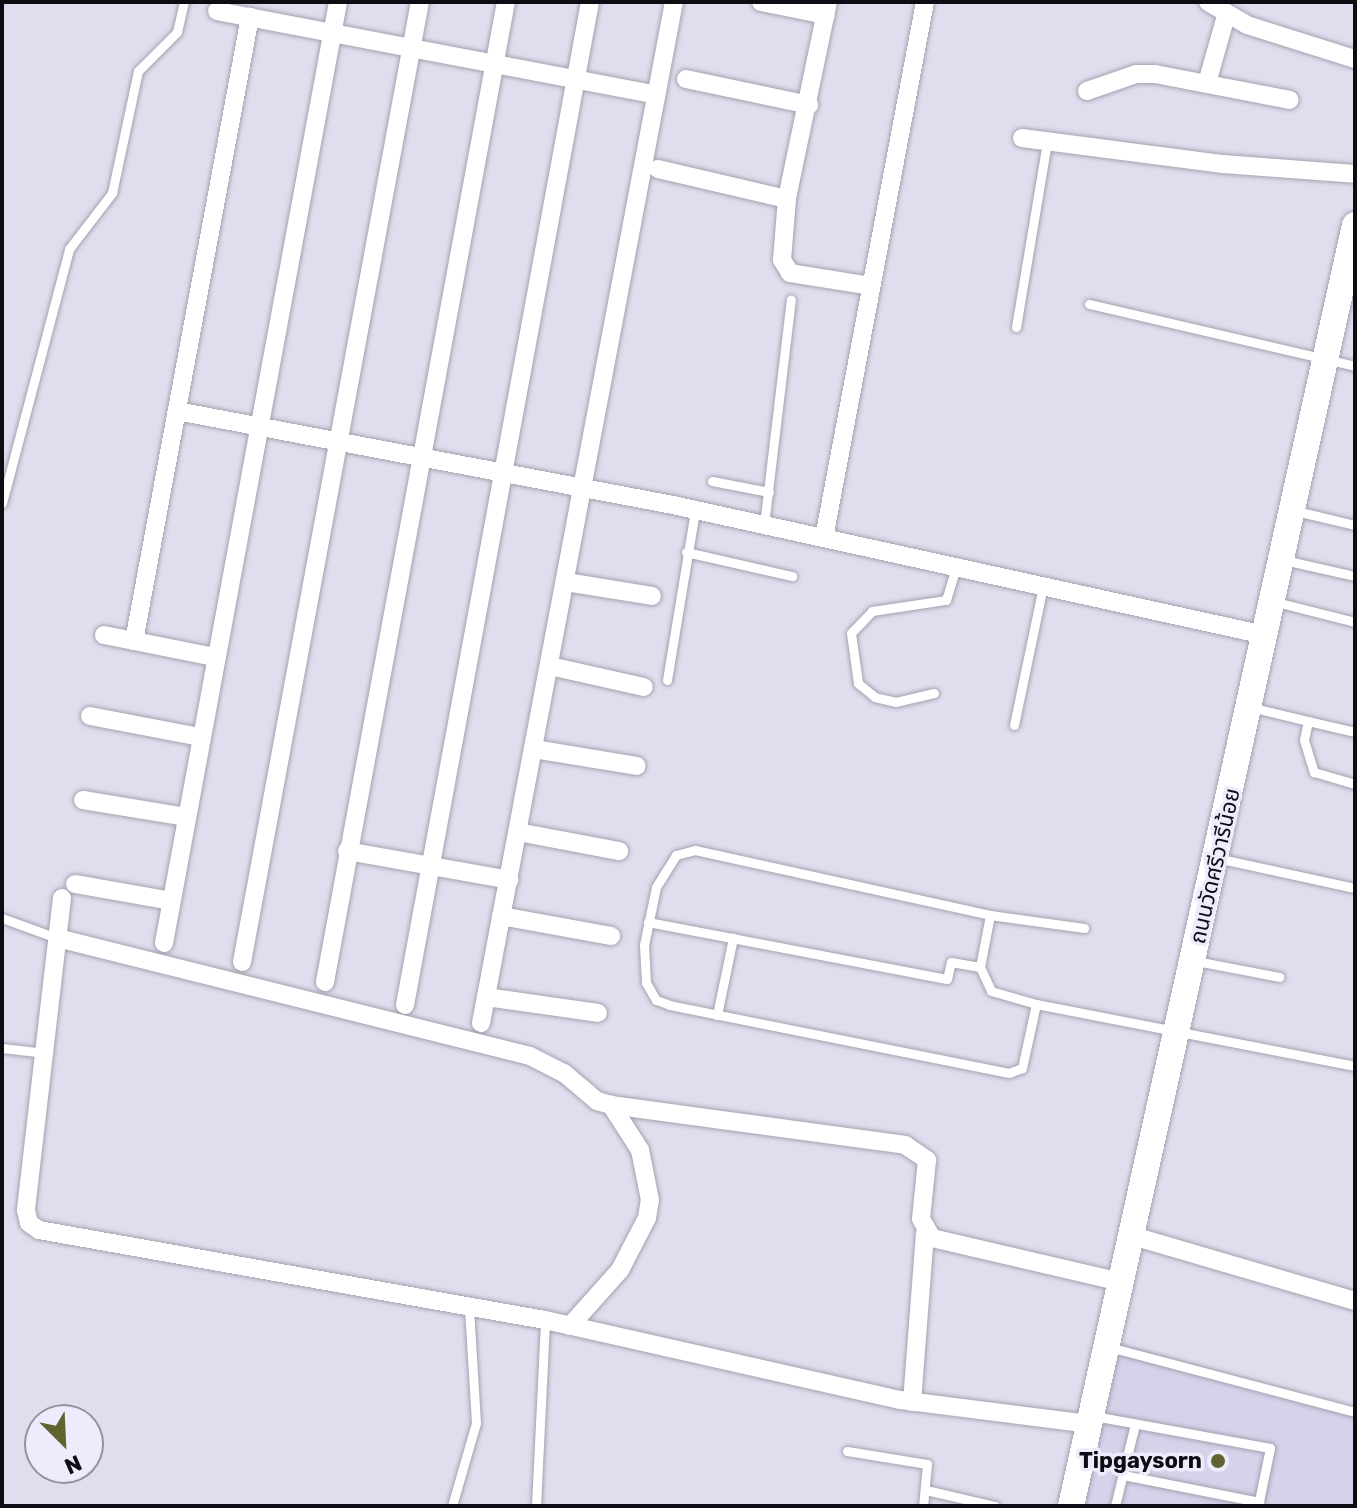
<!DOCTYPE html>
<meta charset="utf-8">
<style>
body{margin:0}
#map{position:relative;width:1357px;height:1508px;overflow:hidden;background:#e0deee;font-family:Rubik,"Noto Sans Thai",sans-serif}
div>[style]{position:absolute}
.built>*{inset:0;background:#d5d2ea}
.roads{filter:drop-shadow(0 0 2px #a3a2b1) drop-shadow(0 0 2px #a3a2b1)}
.lane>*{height:9px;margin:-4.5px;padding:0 4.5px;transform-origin:4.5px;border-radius:4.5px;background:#fff}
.street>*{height:18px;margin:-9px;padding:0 9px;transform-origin:9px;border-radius:9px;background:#fff}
.secondary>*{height:26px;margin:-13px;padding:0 13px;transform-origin:13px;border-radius:13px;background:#fff}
.dots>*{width:22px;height:22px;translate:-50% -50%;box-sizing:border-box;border:4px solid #edebfc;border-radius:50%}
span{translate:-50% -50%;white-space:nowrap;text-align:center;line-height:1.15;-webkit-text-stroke:7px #edebfc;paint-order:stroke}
.street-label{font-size:22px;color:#0d0c12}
.poi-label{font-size:22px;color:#0d0c12;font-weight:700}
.right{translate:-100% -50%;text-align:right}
.frame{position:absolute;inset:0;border:4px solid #0d0c12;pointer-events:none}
.north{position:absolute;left:24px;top:1404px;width:80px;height:80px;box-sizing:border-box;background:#edebfc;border:2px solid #93929e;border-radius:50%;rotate:156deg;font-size:22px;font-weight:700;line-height:32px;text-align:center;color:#0d0c12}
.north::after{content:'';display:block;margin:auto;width:28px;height:36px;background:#616330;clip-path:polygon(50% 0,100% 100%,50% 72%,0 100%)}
</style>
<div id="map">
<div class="built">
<i style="clip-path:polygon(1107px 1339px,1355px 1408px,1355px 1506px,1071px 1506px)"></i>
</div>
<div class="roads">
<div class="lane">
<i style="left:1089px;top:304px;width:273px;rotate:13.1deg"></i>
<i style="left:1016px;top:327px;width:189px;rotate:-80.5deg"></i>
<i style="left:712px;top:481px;width:58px;rotate:10.9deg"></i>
<i style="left:2px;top:503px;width:263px;rotate:-75.2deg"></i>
<i style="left:69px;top:249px;width:71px;rotate:-52.5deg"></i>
<i style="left:112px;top:193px;width:125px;rotate:-78deg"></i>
<i style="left:138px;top:71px;width:55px;rotate:-45deg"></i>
<i style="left:177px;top:32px;width:31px;rotate:-77deg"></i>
<i style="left:1296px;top:511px;width:61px;rotate:13.3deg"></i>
<i style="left:764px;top:525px;width:227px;rotate:-83.2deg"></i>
<i style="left:686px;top:552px;width:109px;rotate:12.8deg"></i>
<i style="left:1284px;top:560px;width:73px;rotate:12.7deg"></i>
<i style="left:1276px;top:602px;width:81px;rotate:14.2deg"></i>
<i style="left:667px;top:680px;width:172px;rotate:-80.6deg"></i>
<i style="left:934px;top:693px;width:39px;rotate:167deg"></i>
<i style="left:896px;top:702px;width:22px;rotate:-167deg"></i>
<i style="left:875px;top:697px;width:22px;rotate:-141deg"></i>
<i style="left:858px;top:683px;width:50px;rotate:-98deg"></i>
<i style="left:851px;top:633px;width:30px;rotate:-46deg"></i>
<i style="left:872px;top:611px;width:75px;rotate:-8.5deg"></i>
<i style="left:946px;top:600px;width:34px;rotate:-73deg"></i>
<i style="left:1250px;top:707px;width:60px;rotate:13.6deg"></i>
<i style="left:1014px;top:725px;width:142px;rotate:-78.2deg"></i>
<i style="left:1355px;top:732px;width:48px;rotate:-166.8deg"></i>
<i style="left:1308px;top:721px;width:19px;rotate:102deg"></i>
<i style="left:1304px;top:740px;width:34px;rotate:73deg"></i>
<i style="left:1314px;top:772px;width:43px;rotate:16.3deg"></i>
<i style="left:1217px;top:858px;width:141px;rotate:12.3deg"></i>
<i style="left:990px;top:915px;width:53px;rotate:100.9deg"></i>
<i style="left:980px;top:967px;width:26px;rotate:65deg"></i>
<i style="left:991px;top:991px;width:47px;rotate:16.1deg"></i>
<i style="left:1036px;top:1004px;width:325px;rotate:11deg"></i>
<i style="left:2px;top:918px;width:59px;rotate:20deg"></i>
<i style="left:648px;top:922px;width:304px;rotate:10.8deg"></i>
<i style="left:947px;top:979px;width:17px;rotate:-77deg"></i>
<i style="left:951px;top:962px;width:29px;rotate:10deg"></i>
<i style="left:1196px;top:961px;width:85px;rotate:10.9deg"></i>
<i style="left:1036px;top:1004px;width:66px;rotate:102.3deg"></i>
<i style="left:1022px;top:1068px;width:14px;rotate:159deg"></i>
<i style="left:1009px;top:1073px;width:346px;rotate:-168.7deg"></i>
<i style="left:670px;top:1005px;width:15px;rotate:-160deg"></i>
<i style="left:656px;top:1000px;width:20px;rotate:-120deg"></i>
<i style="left:646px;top:983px;width:38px;rotate:-93deg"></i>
<i style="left:644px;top:945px;width:59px;rotate:-78.3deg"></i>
<i style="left:656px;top:887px;width:38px;rotate:-58deg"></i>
<i style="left:676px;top:855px;width:20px;rotate:-15deg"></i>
<i style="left:695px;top:850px;width:302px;rotate:12.4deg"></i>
<i style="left:990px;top:915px;width:95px;rotate:7.9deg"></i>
<i style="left:717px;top:1015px;width:79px;rotate:-78.3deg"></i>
<i style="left:2px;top:1048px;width:44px;rotate:6.5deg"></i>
<i style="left:1109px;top:1347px;width:254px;rotate:14.8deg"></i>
<i style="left:1094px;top:1416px;width:179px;rotate:10.3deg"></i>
<i style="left:1270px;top:1448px;width:59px;rotate:101.7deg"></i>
<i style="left:847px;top:1451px;width:81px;rotate:9.2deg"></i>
<i style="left:927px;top:1464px;width:42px;rotate:95.4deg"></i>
<i style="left:1123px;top:1475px;width:139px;rotate:11.2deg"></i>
<i style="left:926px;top:1490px;width:71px;rotate:13.1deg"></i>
<i style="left:452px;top:1506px;width:86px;rotate:-73.9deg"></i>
<i style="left:476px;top:1423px;width:116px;rotate:-93.5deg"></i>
<i style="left:536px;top:1506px;width:186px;rotate:-87.2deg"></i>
<i style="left:1115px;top:1506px;width:84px;rotate:-76.3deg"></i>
</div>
<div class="street">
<i style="left:761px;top:2px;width:66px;rotate:11.3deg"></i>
<i style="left:828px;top:2px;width:201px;rotate:101.8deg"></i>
<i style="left:787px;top:199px;width:61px;rotate:94.7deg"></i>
<i style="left:782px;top:260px;width:15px;rotate:58deg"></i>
<i style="left:790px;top:273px;width:82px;rotate:9.1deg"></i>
<i style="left:1208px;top:2px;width:45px;rotate:30.5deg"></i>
<i style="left:1247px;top:25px;width:113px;rotate:17.5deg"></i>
<i style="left:217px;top:11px;width:447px;rotate:10.8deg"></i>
<i style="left:686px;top:79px;width:126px;rotate:11.9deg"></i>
<i style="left:1207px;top:83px;width:70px;rotate:-74.2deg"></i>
<i style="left:1087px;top:91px;width:52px;rotate:-19.1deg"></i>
<i style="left:1136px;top:74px;width:19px"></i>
<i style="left:1155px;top:74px;width:137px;rotate:10.9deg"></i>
<i style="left:1022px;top:138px;width:203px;rotate:7.4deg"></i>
<i style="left:1223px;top:164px;width:132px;rotate:4.3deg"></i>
<i style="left:658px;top:169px;width:132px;rotate:13.1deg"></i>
<i style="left:177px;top:411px;width:505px;rotate:10.73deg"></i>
<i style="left:673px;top:505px;width:606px;rotate:12.39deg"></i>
<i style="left:824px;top:538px;width:545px;rotate:-79.33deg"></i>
<i style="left:566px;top:582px;width:87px;rotate:9.2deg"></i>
<i style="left:104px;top:635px;width:112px;rotate:11.3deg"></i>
<i style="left:134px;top:641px;width:635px;rotate:-79.47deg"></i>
<i style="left:550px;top:666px;width:96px;rotate:12.6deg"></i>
<i style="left:90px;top:716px;width:112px;rotate:10.8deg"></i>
<i style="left:534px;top:749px;width:104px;rotate:9.4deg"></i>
<i style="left:83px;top:800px;width:104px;rotate:9.4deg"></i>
<i style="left:518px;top:832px;width:103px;rotate:10.7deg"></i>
<i style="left:347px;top:851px;width:165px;rotate:10.1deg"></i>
<i style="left:75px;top:884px;width:97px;rotate:10deg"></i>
<i style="left:62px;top:898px;width:314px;rotate:96.6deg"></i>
<i style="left:26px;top:1210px;width:13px;rotate:77deg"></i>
<i style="left:29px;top:1223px;width:12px;rotate:35deg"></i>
<i style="left:39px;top:1230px;width:514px;rotate:10.09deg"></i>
<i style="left:545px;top:1320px;width:364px;rotate:12.7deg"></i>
<i style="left:900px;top:1400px;width:191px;rotate:7.2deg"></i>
<i style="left:501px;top:916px;width:112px;rotate:10.3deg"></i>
<i style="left:57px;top:938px;width:487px;rotate:14deg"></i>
<i style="left:530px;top:1056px;width:38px;rotate:27deg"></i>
<i style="left:564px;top:1073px;width:43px;rotate:40.3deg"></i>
<i style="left:597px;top:1101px;width:15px;rotate:16deg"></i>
<i style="left:611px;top:1105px;width:297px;rotate:7.7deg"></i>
<i style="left:905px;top:1145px;width:27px;rotate:34deg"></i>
<i style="left:927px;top:1160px;width:59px;rotate:95.8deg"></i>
<i style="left:921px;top:1219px;width:22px;rotate:60deg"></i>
<i style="left:932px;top:1238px;width:194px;rotate:13.1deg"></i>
<i style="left:164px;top:943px;width:957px;rotate:-79.52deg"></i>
<i style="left:242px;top:962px;width:976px;rotate:-79.5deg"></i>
<i style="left:325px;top:982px;width:997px;rotate:-79.54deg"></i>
<i style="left:486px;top:997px;width:113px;rotate:8.1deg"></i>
<i style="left:405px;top:1005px;width:1020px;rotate:-79.55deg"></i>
<i style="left:481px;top:1023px;width:1039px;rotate:-79.3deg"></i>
<i style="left:1133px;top:1236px;width:231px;rotate:16.3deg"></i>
<i style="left:570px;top:1326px;width:75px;rotate:-48.2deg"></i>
<i style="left:620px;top:1270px;width:59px;rotate:-62.6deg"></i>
<i style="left:647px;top:1218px;width:18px;rotate:-81deg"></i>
<i style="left:650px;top:1200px;width:51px;rotate:-101.3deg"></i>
<i style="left:640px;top:1150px;width:54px;rotate:-122.8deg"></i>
<i style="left:912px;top:1402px;width:169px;rotate:-85.6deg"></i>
</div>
<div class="secondary">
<i style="left:1071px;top:1506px;width:1312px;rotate:-77.5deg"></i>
</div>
</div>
<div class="dots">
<i style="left:1218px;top:1461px;background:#616330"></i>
</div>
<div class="street-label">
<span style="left:1215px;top:866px;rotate:-77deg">ถนนวัดศรีวารีน้อย</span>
</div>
<div class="poi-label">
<span class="right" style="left:1202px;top:1461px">Tipgaysorn</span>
</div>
<div class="frame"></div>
<div class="north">N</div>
</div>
